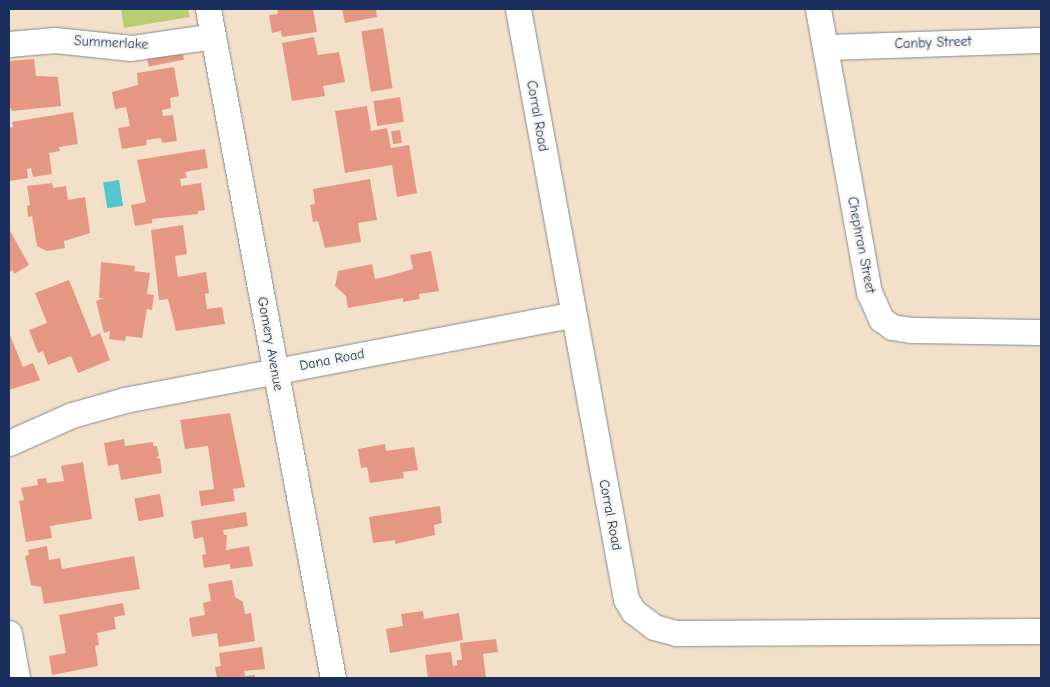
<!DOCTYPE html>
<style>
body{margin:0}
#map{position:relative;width:1050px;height:687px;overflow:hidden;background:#f2e1c8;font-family:"Comic Neue",sans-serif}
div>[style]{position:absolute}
.green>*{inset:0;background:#b9ce72}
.water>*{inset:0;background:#56c4cc;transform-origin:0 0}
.building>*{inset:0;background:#e69783;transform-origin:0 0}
.roads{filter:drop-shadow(0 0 1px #868893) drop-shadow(0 0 1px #868893)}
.minor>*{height:25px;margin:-12.5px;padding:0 12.5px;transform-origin:12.5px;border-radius:12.5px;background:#fff}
span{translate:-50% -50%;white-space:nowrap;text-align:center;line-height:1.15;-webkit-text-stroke:5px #f6f6f2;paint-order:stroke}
.street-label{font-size:14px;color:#1b2f5e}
.frame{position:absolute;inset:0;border:10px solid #1b2f5e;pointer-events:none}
</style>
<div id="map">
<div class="green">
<i style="clip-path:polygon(121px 9px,188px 9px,190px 17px,124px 28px)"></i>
</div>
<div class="water">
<i style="left:119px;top:180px;width:26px;height:16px;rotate:81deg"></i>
</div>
<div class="building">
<i style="clip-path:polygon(277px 9px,313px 9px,317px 32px,282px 37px,281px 31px,272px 33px,269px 15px,278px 14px)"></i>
<i style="clip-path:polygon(342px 9px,376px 9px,377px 17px,345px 23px)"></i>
<i style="left:383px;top:28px;width:61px;height:22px;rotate:81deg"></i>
<i style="clip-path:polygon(314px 37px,318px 55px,339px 52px,345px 82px,323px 86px,325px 96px,292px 101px,282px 43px)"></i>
<i style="left:181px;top:44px;width:16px;height:36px;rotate:79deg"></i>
<i style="clip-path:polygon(34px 59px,36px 76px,58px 77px,61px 106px,12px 111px,9px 105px,9px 61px)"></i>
<i style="clip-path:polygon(174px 67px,179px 96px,170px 98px,171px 108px,162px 110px,163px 116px,173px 115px,177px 141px,162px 143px,161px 138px,146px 140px,147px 145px,122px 149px,118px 128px,130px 126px,126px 107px,115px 109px,112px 92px,138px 85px,137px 73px)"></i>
<i style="left:400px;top:97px;width:25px;height:27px;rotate:81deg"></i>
<i style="clip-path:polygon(367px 106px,371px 131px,387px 128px,391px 148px,409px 145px,417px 193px,397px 197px,392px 165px,345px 173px,335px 111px)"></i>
<i style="clip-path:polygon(73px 112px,78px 144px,59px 147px,60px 151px,49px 153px,52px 174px,33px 177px,31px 168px,27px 169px,28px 178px,9px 181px,9px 128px,13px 127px,12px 122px)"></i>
<i style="left:400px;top:130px;width:13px;height:9px;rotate:81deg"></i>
<i style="clip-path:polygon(205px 149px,208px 168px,185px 172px,187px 178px,180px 179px,181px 186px,201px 183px,205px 210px,198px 211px,198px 214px,152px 219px,152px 223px,135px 226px,131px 205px,146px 202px,137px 160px)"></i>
<i style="clip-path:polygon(370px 179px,377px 220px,358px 223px,361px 242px,325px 248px,318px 221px,313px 222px,310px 205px,315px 204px,313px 189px)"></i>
<i style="clip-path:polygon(52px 183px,53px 188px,66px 186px,68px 200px,85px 197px,90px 233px,64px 241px,65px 248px,47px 251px,37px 246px,32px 216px,28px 217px,27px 206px,30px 205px,27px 186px)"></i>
<i style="clip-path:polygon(183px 225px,187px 254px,175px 256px,178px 277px,206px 272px,209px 293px,205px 294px,207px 309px,222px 307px,225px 324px,176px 331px,168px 299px,159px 300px,151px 230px)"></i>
<i style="clip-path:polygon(9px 229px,29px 265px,14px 274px,13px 270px,9px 272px)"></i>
<i style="clip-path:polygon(431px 251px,439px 291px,419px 294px,420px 299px,403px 302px,403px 298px,348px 308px,346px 296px,335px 286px,338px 271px,372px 264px,375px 279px,389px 276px,413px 269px,410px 255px)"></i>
<i style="clip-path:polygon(101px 262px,135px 266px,134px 271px,150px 273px,147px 294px,154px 295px,152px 310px,147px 309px,142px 338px,126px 336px,125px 341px,109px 339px,110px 331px,104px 333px,96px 301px,104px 298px,99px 298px)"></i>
<i style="clip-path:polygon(69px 280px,92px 337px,100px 333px,110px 360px,78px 373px,71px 356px,48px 365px,43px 351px,38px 353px,29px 330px,47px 323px,35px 293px)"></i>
<i style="clip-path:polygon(9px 333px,23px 367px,33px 363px,40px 380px,9px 390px)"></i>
<i style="clip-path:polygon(230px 413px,245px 487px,233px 489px,235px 501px,201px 506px,199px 491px,214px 489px,208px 446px,185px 449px,180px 420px)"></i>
<i style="clip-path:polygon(124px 439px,125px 446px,153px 442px,153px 446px,157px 446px,159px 456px,156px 457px,160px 459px,162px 473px,121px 480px,118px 464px,108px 466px,104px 443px)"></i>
<i style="clip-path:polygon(385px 444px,386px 451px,414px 447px,418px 470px,403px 472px,404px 478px,370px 483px,367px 467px,361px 468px,358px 449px)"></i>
<i style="clip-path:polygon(83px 462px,92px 519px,50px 526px,52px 538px,26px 542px,19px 501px,24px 500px,21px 488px,38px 485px,37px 479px,46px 478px,47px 483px,64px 481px,61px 466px)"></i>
<i style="left:160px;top:494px;width:23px;height:26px;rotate:80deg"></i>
<i style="clip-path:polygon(440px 506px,442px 523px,434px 525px,435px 535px,395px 544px,395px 540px,373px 543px,369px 517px)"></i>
<i style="clip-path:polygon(246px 512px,248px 526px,223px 530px,224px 535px,227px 535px,226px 550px,249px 546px,253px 566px,230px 569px,230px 564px,204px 568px,202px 555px,206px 554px,203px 537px,194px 539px,191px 521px)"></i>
<i style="clip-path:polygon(47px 546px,49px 560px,60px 558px,62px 569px,134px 556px,140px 589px,44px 604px,41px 587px,31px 585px,25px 556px,29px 555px,28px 550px)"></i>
<i style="clip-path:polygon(232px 580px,235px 597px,243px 602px,245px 614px,251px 613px,255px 641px,219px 647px,217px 633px,192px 637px,189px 618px,205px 615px,203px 603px,211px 601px,208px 584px)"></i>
<i style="clip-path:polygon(123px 603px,125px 615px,114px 617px,116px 629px,97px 633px,99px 645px,95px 646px,98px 666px,52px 675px,49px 656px,66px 653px,59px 615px)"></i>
<i style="clip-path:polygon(423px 611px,424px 619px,459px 613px,463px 640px,390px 653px,386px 629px,403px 626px,401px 614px)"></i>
<i style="clip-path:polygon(496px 639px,498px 652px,483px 654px,486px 678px,428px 678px,425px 655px,451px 652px,453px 666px,457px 665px,457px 660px,462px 660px,460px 643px)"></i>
<i style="clip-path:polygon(262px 647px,265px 669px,244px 671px,245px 676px,255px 675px,255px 678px,217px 678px,215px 667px,221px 666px,219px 653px)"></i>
</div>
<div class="roads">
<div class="minor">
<i style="left:208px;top:9px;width:681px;rotate:79.42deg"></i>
<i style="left:518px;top:9px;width:600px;rotate:79.63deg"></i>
<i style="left:626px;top:599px;width:14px;rotate:60deg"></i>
<i style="left:633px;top:611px;width:26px;rotate:37deg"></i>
<i style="left:654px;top:627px;width:24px;rotate:15deg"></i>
<i style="left:677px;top:633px;width:364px;rotate:-0.3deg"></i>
<i style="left:818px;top:9px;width:288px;rotate:79.8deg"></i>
<i style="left:869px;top:292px;width:30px;rotate:66deg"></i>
<i style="left:881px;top:319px;width:14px;rotate:36deg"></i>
<i style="left:892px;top:327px;width:20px;rotate:9deg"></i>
<i style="left:912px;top:330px;width:129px;rotate:0.9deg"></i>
<i style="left:9px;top:44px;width:46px;rotate:-5deg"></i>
<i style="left:55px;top:40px;width:76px;rotate:6deg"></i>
<i style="left:131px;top:48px;width:83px;rotate:-8.3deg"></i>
<i style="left:825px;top:47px;width:216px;rotate:-1.9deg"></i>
<i style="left:9px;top:443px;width:69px;rotate:-24deg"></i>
<i style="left:72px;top:415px;width:55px;rotate:-15.8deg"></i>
<i style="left:125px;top:400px;width:455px;rotate:-10.8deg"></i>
<i style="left:9px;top:633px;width:46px;rotate:79.9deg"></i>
</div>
</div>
<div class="street-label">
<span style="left:111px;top:43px;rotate:3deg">Summerlake</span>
<span style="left:933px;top:43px;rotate:-2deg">Canby Street</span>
<span style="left:537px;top:116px;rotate:80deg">Corral Road</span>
<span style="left:861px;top:245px;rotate:79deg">Chephran Street</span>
<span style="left:270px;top:344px;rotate:80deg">Gomery Avenue</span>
<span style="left:332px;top:360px;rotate:-11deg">Dana Road</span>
<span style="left:610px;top:515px;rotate:79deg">Corral Road</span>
</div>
<div class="frame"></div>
</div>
